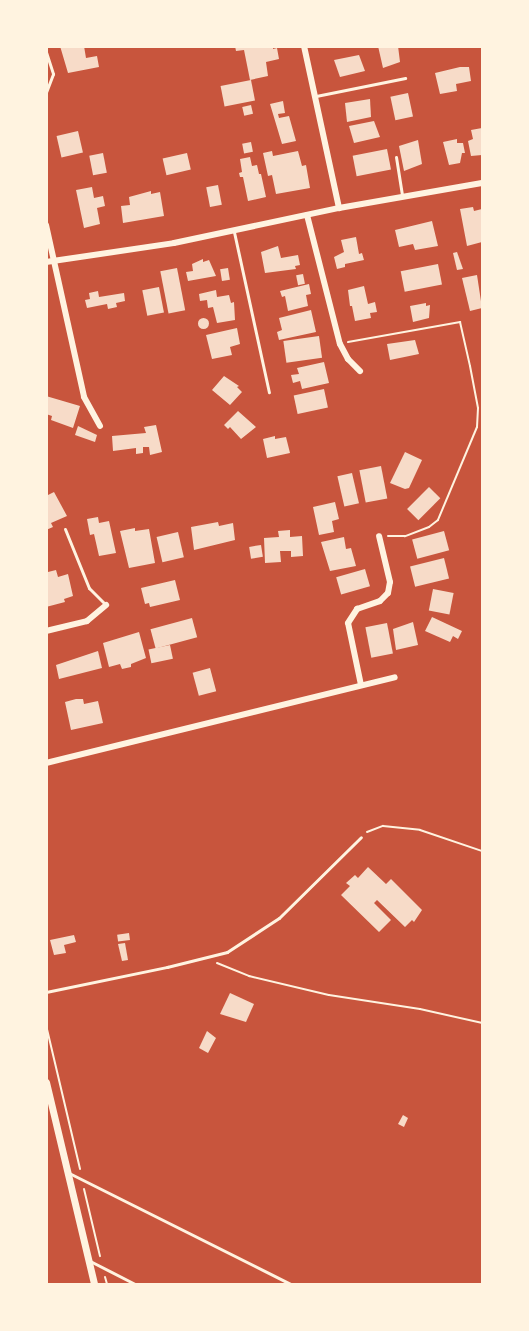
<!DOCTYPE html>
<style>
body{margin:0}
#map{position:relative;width:529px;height:1331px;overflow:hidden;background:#c8553d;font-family:Inter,sans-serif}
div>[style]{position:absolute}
.building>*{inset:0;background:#f7dbc8;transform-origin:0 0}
.round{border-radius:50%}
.path>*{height:2px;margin:-1px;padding:0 1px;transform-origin:1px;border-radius:1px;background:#fff3e0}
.service>*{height:3px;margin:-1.5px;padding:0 1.5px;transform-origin:1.5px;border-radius:1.5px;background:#fff3e0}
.minor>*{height:6px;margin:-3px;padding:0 3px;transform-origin:3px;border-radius:3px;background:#fff3e0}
.tertiary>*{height:7px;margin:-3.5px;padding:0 3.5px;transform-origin:3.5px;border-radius:3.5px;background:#fff3e0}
span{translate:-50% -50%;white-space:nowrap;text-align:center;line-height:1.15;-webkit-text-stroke:4.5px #fff3e0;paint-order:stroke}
.frame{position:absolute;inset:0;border:48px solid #fff3e0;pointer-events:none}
</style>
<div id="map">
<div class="building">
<i style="clip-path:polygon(60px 46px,84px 46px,86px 58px,97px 56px,99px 67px,68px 73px)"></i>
<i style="clip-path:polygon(235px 46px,273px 46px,273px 49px,277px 48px,279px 59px,266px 62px,268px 76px,250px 80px,244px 50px,236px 51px)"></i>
<i style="clip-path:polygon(378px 46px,398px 46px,400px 62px,383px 68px)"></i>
<i style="clip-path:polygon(359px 55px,365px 71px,340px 77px,334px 60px)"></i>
<i style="clip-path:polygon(460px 67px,469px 67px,471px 81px,456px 84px,457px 91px,440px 94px,435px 73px)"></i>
<i style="left:251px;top:80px;width:21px;height:31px;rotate:79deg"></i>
<i style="left:408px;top:93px;width:24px;height:18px;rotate:78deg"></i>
<i style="clip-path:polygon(370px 99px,371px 117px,347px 122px,345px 103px)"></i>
<i style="clip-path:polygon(283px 101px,285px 113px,278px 114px,279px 118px,289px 116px,296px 141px,282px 144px,270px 104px)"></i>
<i style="left:251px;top:105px;width:9px;height:9px;rotate:77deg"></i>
<i style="clip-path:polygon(374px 121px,380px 137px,354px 143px,349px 126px)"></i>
<i style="clip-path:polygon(482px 128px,482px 155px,471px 156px,468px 141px,473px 139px,471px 130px)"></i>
<i style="left:78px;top:131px;width:22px;height:22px;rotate:77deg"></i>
<i style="clip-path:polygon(457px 139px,457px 143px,463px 143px,465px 153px,462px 153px,460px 163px,449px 165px,443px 142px)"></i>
<i style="clip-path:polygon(418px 140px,422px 164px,404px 171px,399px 146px)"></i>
<i style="left:251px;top:142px;width:10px;height:9px;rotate:79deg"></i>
<i style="left:387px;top:149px;width:21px;height:35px;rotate:79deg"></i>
<i style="clip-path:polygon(272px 151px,273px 156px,298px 151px,302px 166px,306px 165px,310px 188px,276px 194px,272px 175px,268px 176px,263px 153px)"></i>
<i style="left:103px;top:153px;width:20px;height:14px;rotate:79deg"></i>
<i style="left:187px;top:153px;width:17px;height:25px;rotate:77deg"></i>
<i style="clip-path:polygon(250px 157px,252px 166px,257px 165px,259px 174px,261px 174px,266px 197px,248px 201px,243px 177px,240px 177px,239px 173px,242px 172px,240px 159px)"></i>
<i style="left:218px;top:185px;width:20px;height:12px;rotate:79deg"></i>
<i style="clip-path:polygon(92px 187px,94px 198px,103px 196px,105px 206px,97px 208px,100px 224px,84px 228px,76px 190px)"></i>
<i style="clip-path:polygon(151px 191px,151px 194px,160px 192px,164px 216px,123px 223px,121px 206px,130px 205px,129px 197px)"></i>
<i style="clip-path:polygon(473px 207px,474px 211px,482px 209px,482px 242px,467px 246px,460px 209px)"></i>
<i style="clip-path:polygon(432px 221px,438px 246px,415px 250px,413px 244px,399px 247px,395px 230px)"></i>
<i style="clip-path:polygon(356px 237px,359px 254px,362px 253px,364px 260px,345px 264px,345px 267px,337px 269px,334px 257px,344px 252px,341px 240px)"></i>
<i style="clip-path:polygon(278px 246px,281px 258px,298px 255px,300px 265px,295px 266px,296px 269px,265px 273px,261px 252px)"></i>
<i style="clip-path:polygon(457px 252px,463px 269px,457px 270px,453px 253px)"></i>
<i style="clip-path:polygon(203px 259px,203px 262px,209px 260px,216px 276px,188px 281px,186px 272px,193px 271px,192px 264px)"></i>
<i style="left:438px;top:264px;width:21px;height:38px;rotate:79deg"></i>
<i style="left:177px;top:268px;width:43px;height:17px;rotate:79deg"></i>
<i style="left:228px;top:268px;width:12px;height:8px;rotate:81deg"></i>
<i style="left:303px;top:274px;width:10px;height:7px;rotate:79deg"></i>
<i style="clip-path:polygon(477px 275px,482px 308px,470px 311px,462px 278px)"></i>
<i style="clip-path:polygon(309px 284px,311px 294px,306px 295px,308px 306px,288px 311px,285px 296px,282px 297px,280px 291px)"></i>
<i style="clip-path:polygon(364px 286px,368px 304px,375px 302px,377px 312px,370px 313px,371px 318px,355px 321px,352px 306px,350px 306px,348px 290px)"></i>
<i style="left:159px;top:287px;width:26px;height:17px;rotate:79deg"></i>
<i style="clip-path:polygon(216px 290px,217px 297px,229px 295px,231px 303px,234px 302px,235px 320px,217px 323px,213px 307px,208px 308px,207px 300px,200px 301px,199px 294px)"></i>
<i style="clip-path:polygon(98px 291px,99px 297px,124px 293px,125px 301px,116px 303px,117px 307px,108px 309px,107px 304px,87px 308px,85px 300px,90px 299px,89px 293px)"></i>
<i style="clip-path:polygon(426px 303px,426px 306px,430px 305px,429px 318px,413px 322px,410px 306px)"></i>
<i style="clip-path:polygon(311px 310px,316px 332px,279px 340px,277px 332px,282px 330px,279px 318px)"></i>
<i class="round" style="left:197.5px;top:317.5px;width:11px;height:11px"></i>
<i style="clip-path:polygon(237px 328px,240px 344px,230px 347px,232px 355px,212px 359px,206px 335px)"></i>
<i style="left:319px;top:336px;width:22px;height:36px;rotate:82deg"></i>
<i style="clip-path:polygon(415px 340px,419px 354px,390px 360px,387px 344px)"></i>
<i style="clip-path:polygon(324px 362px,329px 383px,302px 389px,300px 381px,293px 383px,291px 375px,299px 374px,297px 368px)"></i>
<i style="clip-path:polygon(224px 376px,239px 386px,237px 387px,242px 392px,230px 405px,212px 390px)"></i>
<i style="left:324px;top:389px;width:19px;height:31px;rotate:78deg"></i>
<i style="clip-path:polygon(46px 396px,80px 406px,73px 428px,51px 420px,52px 416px,46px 414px)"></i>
<i style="clip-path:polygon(238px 411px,256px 427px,241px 439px,230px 427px,228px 429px,224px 425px)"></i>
<i style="clip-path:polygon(156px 425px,162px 452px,150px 455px,149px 447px,143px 447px,143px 453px,136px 454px,136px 448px,113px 451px,112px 436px,146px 433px,144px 427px)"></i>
<i style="clip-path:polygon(78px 426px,97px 435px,95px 442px,75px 435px)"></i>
<i style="clip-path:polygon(275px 436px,275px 439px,286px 437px,290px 453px,267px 458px,263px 439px)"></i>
<i style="clip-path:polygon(405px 452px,422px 460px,409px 488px,405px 489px,390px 483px)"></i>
<i style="left:381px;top:466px;width:33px;height:22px;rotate:79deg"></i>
<i style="left:352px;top:473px;width:31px;height:15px;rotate:77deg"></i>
<i style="left:429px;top:487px;width:16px;height:31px;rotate:45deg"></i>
<i style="clip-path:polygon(54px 492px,67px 516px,51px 523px,53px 527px,46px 530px,46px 496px)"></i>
<i style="clip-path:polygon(335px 502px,339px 519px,332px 521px,334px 532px,319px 535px,313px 507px)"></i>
<i style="clip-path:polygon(98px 517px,99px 523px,109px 521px,116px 553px,99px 556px,94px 534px,90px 535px,87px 519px)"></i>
<i style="clip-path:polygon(218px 522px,219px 526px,233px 523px,235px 540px,194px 550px,191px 527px)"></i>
<i style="clip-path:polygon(135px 528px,135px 531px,149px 529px,155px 563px,129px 568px,120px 531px)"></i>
<i style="clip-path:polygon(290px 530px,290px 537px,302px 536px,303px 556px,291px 557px,291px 551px,280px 551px,281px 562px,265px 563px,264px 538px,279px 537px,278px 531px)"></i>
<i style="left:444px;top:531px;width:20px;height:33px;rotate:75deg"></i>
<i style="left:178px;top:532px;width:26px;height:22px;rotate:77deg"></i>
<i style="clip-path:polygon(344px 537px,346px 549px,351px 548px,356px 566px,330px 571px,321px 542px)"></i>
<i style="left:261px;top:545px;width:12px;height:12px;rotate:81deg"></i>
<i style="left:444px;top:558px;width:21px;height:35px;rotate:76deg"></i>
<i style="left:365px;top:569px;width:18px;height:30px;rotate:74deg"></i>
<i style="clip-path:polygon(56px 570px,58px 577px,68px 574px,73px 596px,64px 599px,65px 602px,46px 607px,48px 572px)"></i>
<i style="clip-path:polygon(175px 580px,180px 600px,150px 607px,149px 603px,145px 604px,141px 588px)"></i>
<i style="left:433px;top:589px;width:21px;height:22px;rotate:11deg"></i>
<i style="clip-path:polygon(432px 617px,462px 631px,458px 639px,453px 636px,450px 642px,425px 631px)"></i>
<i style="left:192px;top:618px;width:20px;height:43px;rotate:75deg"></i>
<i style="clip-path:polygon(413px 622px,418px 645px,396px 650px,393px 629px)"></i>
<i style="left:387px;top:623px;width:31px;height:22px;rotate:79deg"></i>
<i style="clip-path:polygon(139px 632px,146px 658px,131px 664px,131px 667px,122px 669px,120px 664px,109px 667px,103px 643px)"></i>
<i style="left:170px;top:645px;width:14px;height:22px;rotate:78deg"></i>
<i style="clip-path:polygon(98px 651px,102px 668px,59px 679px,56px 665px)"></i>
<i style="left:210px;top:668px;width:24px;height:18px;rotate:75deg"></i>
<i style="clip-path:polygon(76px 699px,83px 699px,84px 704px,98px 701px,103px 723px,71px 730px,65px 702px)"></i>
<i style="clip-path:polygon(368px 867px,386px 884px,391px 879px,422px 910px,414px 922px,412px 920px,405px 927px,377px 900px,374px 903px,391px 920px,379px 932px,341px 895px,350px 886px,346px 883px,355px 875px,358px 878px)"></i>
<i style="left:129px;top:933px;width:7px;height:12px;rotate:82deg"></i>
<i style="clip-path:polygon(74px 935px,76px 942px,64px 945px,66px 953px,54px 955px,50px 940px)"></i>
<i style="clip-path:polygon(125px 943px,128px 960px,122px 961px,118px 944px)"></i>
<i style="clip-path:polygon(230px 993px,254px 1004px,246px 1022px,220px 1014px)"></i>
<i style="clip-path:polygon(207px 1031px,216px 1038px,208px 1053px,199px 1048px)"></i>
<i style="clip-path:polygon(403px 1115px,408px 1118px,404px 1127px,398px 1124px)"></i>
</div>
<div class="path">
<i style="left:348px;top:342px;width:114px;rotate:-10.1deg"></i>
<i style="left:460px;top:322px;width:45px;rotate:77.2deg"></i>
<i style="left:470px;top:366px;width:43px;rotate:79.2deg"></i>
<i style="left:478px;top:408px;width:19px;rotate:93deg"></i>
<i style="left:477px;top:427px;width:101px;rotate:112.8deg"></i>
<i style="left:438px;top:520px;width:11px;rotate:142deg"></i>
<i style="left:429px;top:527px;width:26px;rotate:159deg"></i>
<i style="left:405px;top:536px;width:17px;rotate:180deg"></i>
<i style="left:367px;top:832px;width:17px;rotate:-21deg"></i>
<i style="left:383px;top:826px;width:37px;rotate:6deg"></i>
<i style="left:420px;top:830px;width:65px;rotate:18.7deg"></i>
<i style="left:217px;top:963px;width:35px;rotate:22deg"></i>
<i style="left:249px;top:976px;width:82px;rotate:13.4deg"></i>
<i style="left:329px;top:995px;width:92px;rotate:8.7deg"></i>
<i style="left:420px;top:1009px;width:64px;rotate:12.7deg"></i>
<i style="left:46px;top:1025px;width:148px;rotate:76.7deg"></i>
<i style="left:84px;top:1189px;width:69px;rotate:76.6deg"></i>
<i style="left:105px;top:1277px;width:7px;rotate:74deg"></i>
</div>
<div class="service">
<i style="left:46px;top:52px;width:23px;rotate:72deg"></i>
<i style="left:53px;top:74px;width:19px;rotate:111deg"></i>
<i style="left:316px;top:96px;width:91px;rotate:-11.4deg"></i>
<i style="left:396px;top:157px;width:39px;rotate:81deg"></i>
<i style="left:234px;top:232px;width:164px;rotate:77.7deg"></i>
<i style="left:65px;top:529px;width:64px;rotate:67.9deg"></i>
<i style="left:89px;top:588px;width:23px;rotate:45deg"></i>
<i style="left:46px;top:992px;width:124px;rotate:-11.7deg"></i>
<i style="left:167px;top:967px;width:62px;rotate:-14deg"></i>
<i style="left:227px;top:952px;width:62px;rotate:-33.2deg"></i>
<i style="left:279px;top:918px;width:115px;rotate:-44.6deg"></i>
<i style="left:69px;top:1173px;width:248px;rotate:26.6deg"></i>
<i style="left:90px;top:1261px;width:51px;rotate:27.1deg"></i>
</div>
<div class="minor">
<i style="left:304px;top:46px;width:166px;rotate:77.8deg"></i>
<i style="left:307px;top:215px;width:133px;rotate:75.7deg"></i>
<i style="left:340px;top:344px;width:17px;rotate:62deg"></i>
<i style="left:348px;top:359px;width:17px;rotate:45deg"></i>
<i style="left:46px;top:225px;width:176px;rotate:77.5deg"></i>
<i style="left:84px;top:397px;width:33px;rotate:61deg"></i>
<i style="left:46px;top:262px;width:129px;rotate:-8.4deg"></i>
<i style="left:174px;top:243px;width:169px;rotate:-12deg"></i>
<i style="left:339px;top:208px;width:145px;rotate:-9.9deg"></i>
<i style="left:46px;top:631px;width:42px;rotate:-13.7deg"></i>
<i style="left:87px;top:621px;width:25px;rotate:-40deg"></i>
<i style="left:361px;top:685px;width:63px;rotate:-101.8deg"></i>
<i style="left:348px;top:623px;width:17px;rotate:-57deg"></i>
<i style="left:357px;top:609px;width:24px;rotate:-19deg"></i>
<i style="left:380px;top:601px;width:11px;rotate:-45deg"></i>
<i style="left:388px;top:593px;width:11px;rotate:-80deg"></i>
<i style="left:390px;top:582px;width:47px;rotate:-103.4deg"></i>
<i style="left:46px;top:763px;width:359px;rotate:-13.8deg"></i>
</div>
<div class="tertiary">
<i style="left:46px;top:1082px;width:208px;rotate:76.6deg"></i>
</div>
<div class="frame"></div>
</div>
